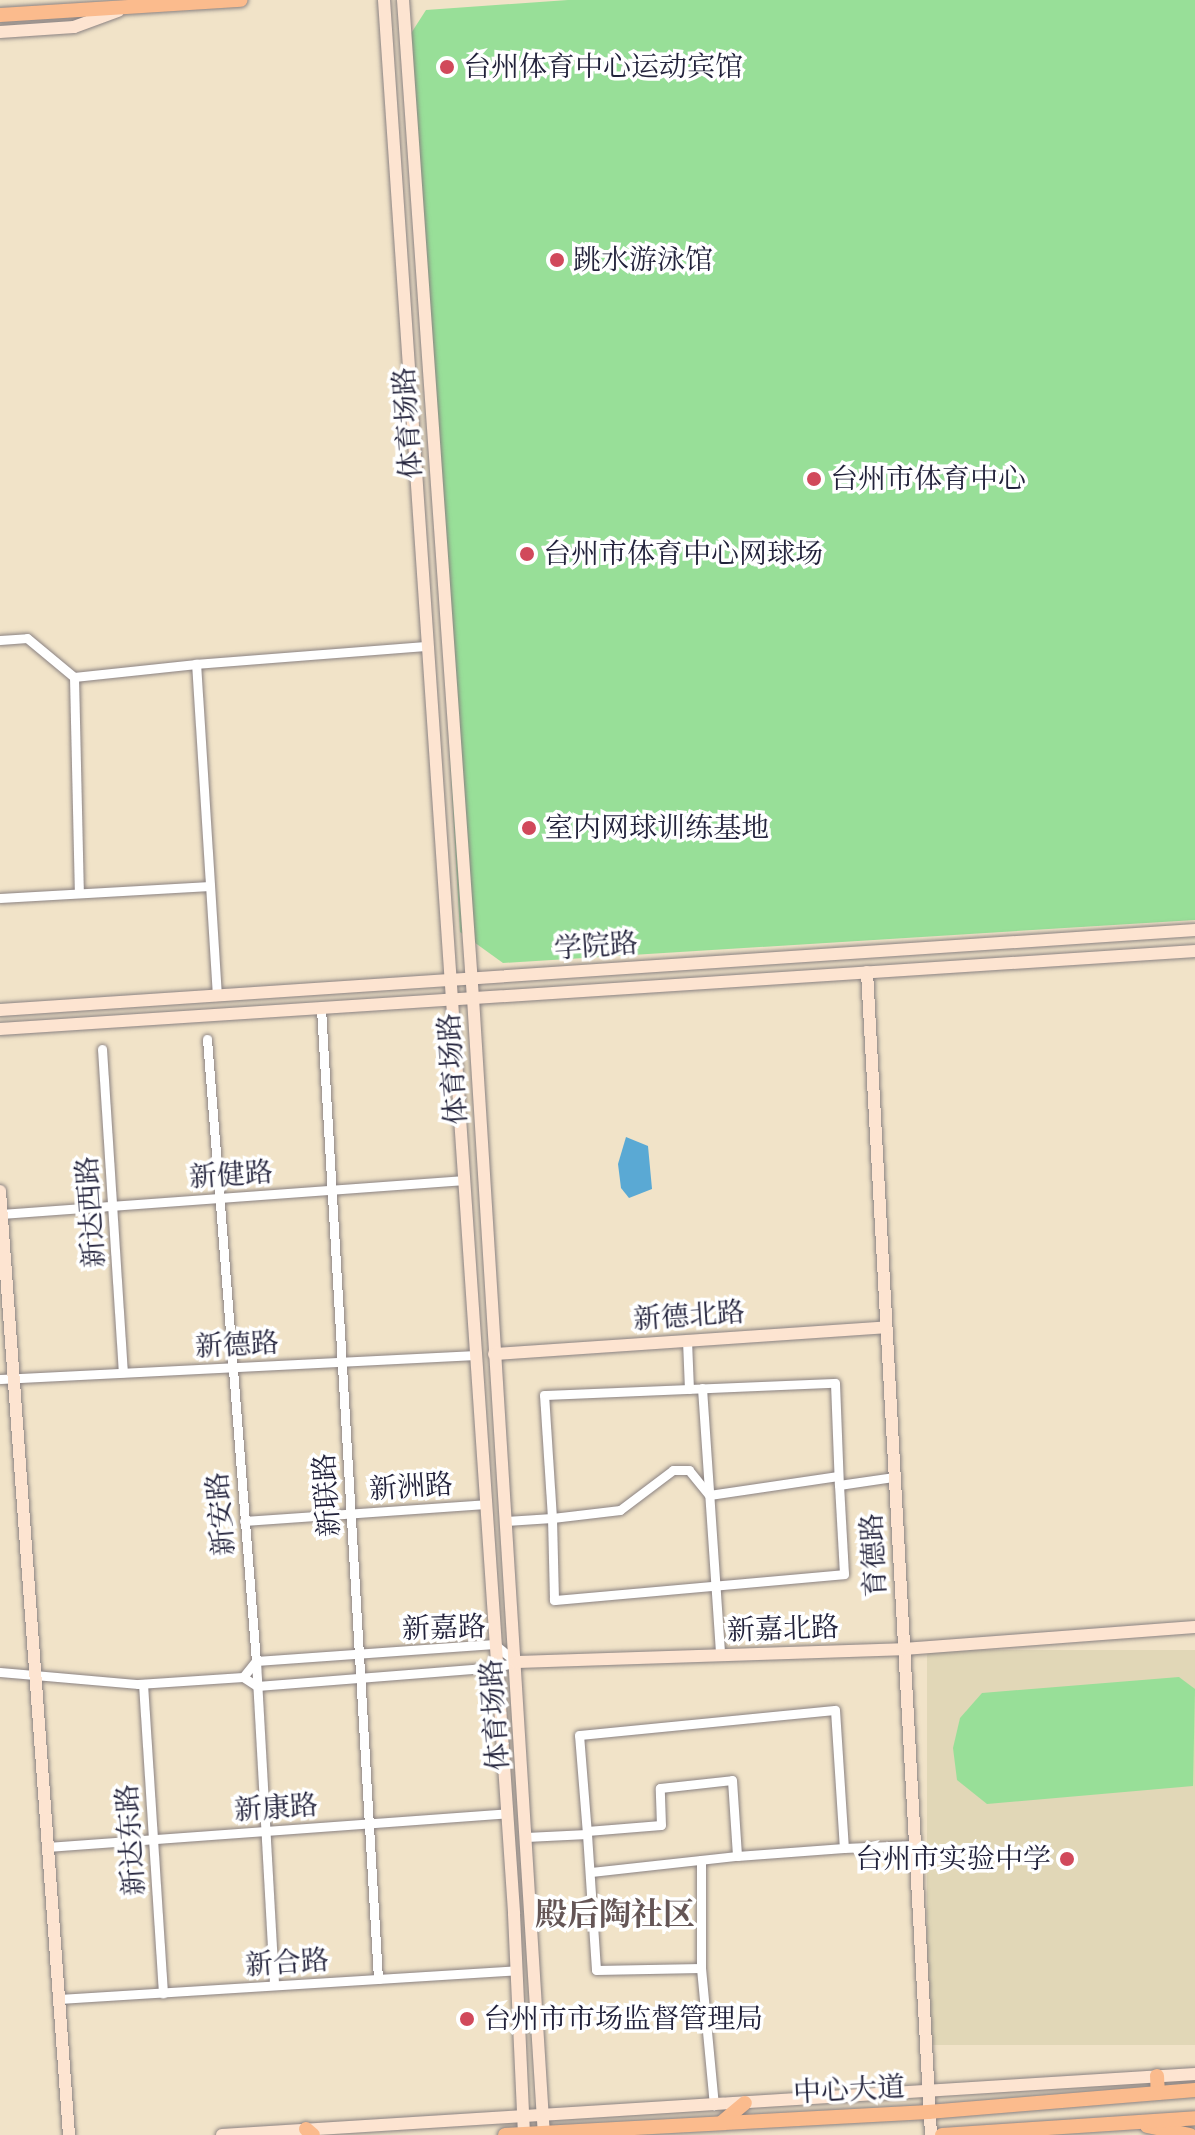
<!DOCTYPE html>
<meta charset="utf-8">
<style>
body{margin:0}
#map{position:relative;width:1195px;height:2135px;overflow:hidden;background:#f1e3c8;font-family:"IM FELL Great Primer","Noto Serif SC",serif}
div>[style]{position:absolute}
.built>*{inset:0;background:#e1d7b7;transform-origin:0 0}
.green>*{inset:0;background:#98df98}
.water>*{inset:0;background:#5aa9d4}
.roads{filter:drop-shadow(0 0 2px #8a8282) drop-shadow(0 0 2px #8a8282)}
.street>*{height:9px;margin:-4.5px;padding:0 4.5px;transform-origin:4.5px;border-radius:4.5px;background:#fff}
.secondary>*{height:12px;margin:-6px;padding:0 6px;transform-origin:6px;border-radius:6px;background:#fde4d1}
.primary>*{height:14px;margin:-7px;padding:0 7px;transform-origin:7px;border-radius:7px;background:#fbbb8d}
.dots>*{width:22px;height:22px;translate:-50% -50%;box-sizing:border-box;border:4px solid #fff;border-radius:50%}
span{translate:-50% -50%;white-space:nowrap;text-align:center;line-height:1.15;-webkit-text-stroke:7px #fff;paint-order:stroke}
.poi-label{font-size:28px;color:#22223b}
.left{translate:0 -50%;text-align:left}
.right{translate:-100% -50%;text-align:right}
.street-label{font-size:28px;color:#22223b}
.quarter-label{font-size:32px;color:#655656;font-weight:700}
</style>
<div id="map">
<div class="built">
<i style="left:1195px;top:1650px;width:395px;height:268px;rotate:90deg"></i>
</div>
<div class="green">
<i style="clip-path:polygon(568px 0,1195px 0,1195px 920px,503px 963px,460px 932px,408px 38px,426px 10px)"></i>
<i style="clip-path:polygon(1179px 1677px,1195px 1689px,1193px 1786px,987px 1804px,957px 1780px,953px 1748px,960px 1718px,982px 1693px)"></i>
</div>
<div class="water">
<i style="clip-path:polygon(626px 1137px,648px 1146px,652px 1189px,629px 1198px,621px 1188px,618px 1164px)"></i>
</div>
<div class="roads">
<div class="street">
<i style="left:0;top:640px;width:27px;rotate:-4deg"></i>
<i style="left:27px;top:638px;width:61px;rotate:39.7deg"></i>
<i style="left:74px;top:677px;width:123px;rotate:-6.1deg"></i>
<i style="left:74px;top:677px;width:216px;rotate:88.7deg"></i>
<i style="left:0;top:898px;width:210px;rotate:-3.3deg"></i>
<i style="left:217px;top:996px;width:333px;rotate:-93.6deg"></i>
<i style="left:196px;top:664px;width:232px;rotate:-4.5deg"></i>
<i style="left:321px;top:1008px;width:973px;rotate:86.64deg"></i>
<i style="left:207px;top:1039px;width:624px;rotate:85.5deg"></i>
<i style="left:256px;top:1661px;width:324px;rotate:86.8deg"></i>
<i style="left:102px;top:1049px;width:324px;rotate:86.3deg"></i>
<i style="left:2px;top:1214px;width:463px;rotate:-4.2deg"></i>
<i style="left:687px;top:1340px;width:49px;rotate:87.7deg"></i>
<i style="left:0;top:1379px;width:477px;rotate:-2.9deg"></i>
<i style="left:702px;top:1388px;width:268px;rotate:86.1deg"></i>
<i style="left:838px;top:1476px;width:130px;rotate:171.6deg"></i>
<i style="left:709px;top:1495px;width:32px;rotate:-129deg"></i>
<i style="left:689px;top:1470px;width:16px;rotate:180deg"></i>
<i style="left:673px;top:1470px;width:66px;rotate:143deg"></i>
<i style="left:620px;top:1510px;width:68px;rotate:173.3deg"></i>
<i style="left:552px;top:1518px;width:82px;rotate:88.6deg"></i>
<i style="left:554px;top:1600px;width:291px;rotate:-5.1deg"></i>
<i style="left:844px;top:1574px;width:89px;rotate:-93.2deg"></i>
<i style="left:244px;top:1521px;width:242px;rotate:-4deg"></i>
<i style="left:506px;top:1521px;width:46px;rotate:-3.7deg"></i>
<i style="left:552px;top:1518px;width:123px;rotate:-93.7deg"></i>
<i style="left:544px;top:1395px;width:291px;rotate:-2.4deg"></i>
<i style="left:835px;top:1383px;width:102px;rotate:87.8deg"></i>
<i style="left:839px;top:1485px;width:56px;rotate:-8.3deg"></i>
<i style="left:0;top:1672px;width:139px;rotate:5deg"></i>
<i style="left:138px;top:1684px;width:105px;rotate:-3.8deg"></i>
<i style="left:243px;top:1677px;width:17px;rotate:33deg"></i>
<i style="left:257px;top:1686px;width:241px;rotate:-4.5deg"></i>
<i style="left:497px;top:1667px;width:20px;rotate:-15deg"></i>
<i style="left:243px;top:1677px;width:21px;rotate:-51deg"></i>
<i style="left:256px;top:1661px;width:239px;rotate:-4.1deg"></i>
<i style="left:494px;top:1644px;width:28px;rotate:39deg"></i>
<i style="left:143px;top:1684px;width:310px;rotate:86.3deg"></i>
<i style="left:587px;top:1831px;width:74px;rotate:-4.6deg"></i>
<i style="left:661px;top:1825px;width:37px;rotate:-92deg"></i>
<i style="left:660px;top:1788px;width:72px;rotate:-6.3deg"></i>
<i style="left:732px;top:1780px;width:76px;rotate:86.2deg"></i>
<i style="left:737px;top:1856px;width:107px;rotate:-4.3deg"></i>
<i style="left:587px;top:1834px;width:136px;rotate:86.2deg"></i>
<i style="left:596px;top:1970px;width:105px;rotate:-1.1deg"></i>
<i style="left:526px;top:1837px;width:61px;rotate:-2.8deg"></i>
<i style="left:587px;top:1834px;width:99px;rotate:-94.6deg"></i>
<i style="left:579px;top:1735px;width:257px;rotate:-5.6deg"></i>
<i style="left:835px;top:1710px;width:138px;rotate:86.3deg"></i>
<i style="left:844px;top:1848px;width:70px;rotate:-2.5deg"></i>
<i style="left:48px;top:1847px;width:460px;rotate:-4.2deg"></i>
<i style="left:701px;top:1860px;width:108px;rotate:90deg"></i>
<i style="left:701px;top:1968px;width:138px;rotate:84.6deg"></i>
<i style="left:591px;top:1872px;width:147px;rotate:-6.3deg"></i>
<i style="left:59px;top:1999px;width:459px;rotate:-3.6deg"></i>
</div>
<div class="secondary">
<i style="left:384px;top:0;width:1918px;rotate:86.11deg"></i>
<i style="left:514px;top:1914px;width:221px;rotate:87.4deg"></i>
<i style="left:403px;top:0;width:1000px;rotate:85.99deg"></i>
<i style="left:473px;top:998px;width:1139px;rotate:86.43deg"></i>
<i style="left:0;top:32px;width:74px;rotate:-3.9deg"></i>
<i style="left:74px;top:27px;width:47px;rotate:-20deg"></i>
<i style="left:867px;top:972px;width:1165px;rotate:86.85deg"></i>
<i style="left:0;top:1010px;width:1198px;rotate:-3.83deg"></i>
<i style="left:0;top:1029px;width:1198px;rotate:-3.73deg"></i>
<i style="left:0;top:1191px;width:947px;rotate:85.82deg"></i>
<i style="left:494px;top:1354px;width:393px;rotate:-3.9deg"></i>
<i style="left:516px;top:1662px;width:387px;rotate:-1.9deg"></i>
<i style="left:903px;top:1649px;width:293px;rotate:-4.3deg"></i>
<i style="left:222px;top:2135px;width:975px;rotate:-3.59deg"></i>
</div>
<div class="primary">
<i style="left:0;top:15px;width:241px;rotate:-3.6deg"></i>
<i style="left:1157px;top:2076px;width:17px;rotate:87deg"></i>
<i style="left:721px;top:2123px;width:31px;rotate:-40deg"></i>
<i style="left:1147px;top:2126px;width:44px;rotate:11.8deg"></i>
<i style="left:306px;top:2129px;width:9px;rotate:41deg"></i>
<i style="left:505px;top:2135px;width:424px;rotate:-3.1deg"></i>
<i style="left:928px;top:2112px;width:268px;rotate:-4.7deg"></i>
<i style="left:942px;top:2135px;width:254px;rotate:-3.8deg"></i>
</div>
</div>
<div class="dots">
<i style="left:447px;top:67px;background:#d1495b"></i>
<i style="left:557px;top:260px;background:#d1495b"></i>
<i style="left:814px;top:479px;background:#d1495b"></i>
<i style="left:527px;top:554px;background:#d1495b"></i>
<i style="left:529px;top:828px;background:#d1495b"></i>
<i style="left:1067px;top:1859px;background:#d1495b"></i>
<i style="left:467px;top:2019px;background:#d1495b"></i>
</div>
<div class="poi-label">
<span class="left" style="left:463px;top:67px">台州体育中心运动宾馆</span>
<span class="left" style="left:573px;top:260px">跳水游泳馆</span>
<span class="left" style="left:830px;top:479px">台州市体育中心</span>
<span class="left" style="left:543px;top:554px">台州市体育中心网球场</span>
<span class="left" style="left:545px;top:828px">室内网球训练基地</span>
<span class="right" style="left:1051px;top:1859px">台州市实验中学</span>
<span class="left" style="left:483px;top:2019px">台州市市场监督管理局</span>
</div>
<div class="street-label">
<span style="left:408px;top:423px;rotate:-94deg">体育场路</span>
<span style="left:596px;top:946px;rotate:-4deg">学院路</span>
<span style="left:453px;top:1069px;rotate:-94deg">体育场路</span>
<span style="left:231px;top:1175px;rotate:-4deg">新健路</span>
<span style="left:91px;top:1212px;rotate:-94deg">新达西路</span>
<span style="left:689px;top:1316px;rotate:-4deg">新德北路</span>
<span style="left:237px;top:1345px;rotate:-3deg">新德路</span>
<span style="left:411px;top:1487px;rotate:-4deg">新洲路</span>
<span style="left:327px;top:1495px;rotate:-94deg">新联路</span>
<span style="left:221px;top:1514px;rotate:-95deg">新安路</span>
<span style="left:874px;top:1555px;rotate:-93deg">育德路</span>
<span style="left:444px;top:1628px;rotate:-2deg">新嘉路</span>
<span style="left:783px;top:1629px;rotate:-2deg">新嘉北路</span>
<span style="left:495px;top:1715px;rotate:-94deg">体育场路</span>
<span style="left:276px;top:1808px;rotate:-4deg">新康路</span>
<span style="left:131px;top:1840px;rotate:-94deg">新达东路</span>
<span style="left:287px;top:1963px;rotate:-4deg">新合路</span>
<span style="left:849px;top:2090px;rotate:-3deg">中心大道</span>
</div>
<div class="quarter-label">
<span style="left:615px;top:1915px">殿后陶社区</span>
</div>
</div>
